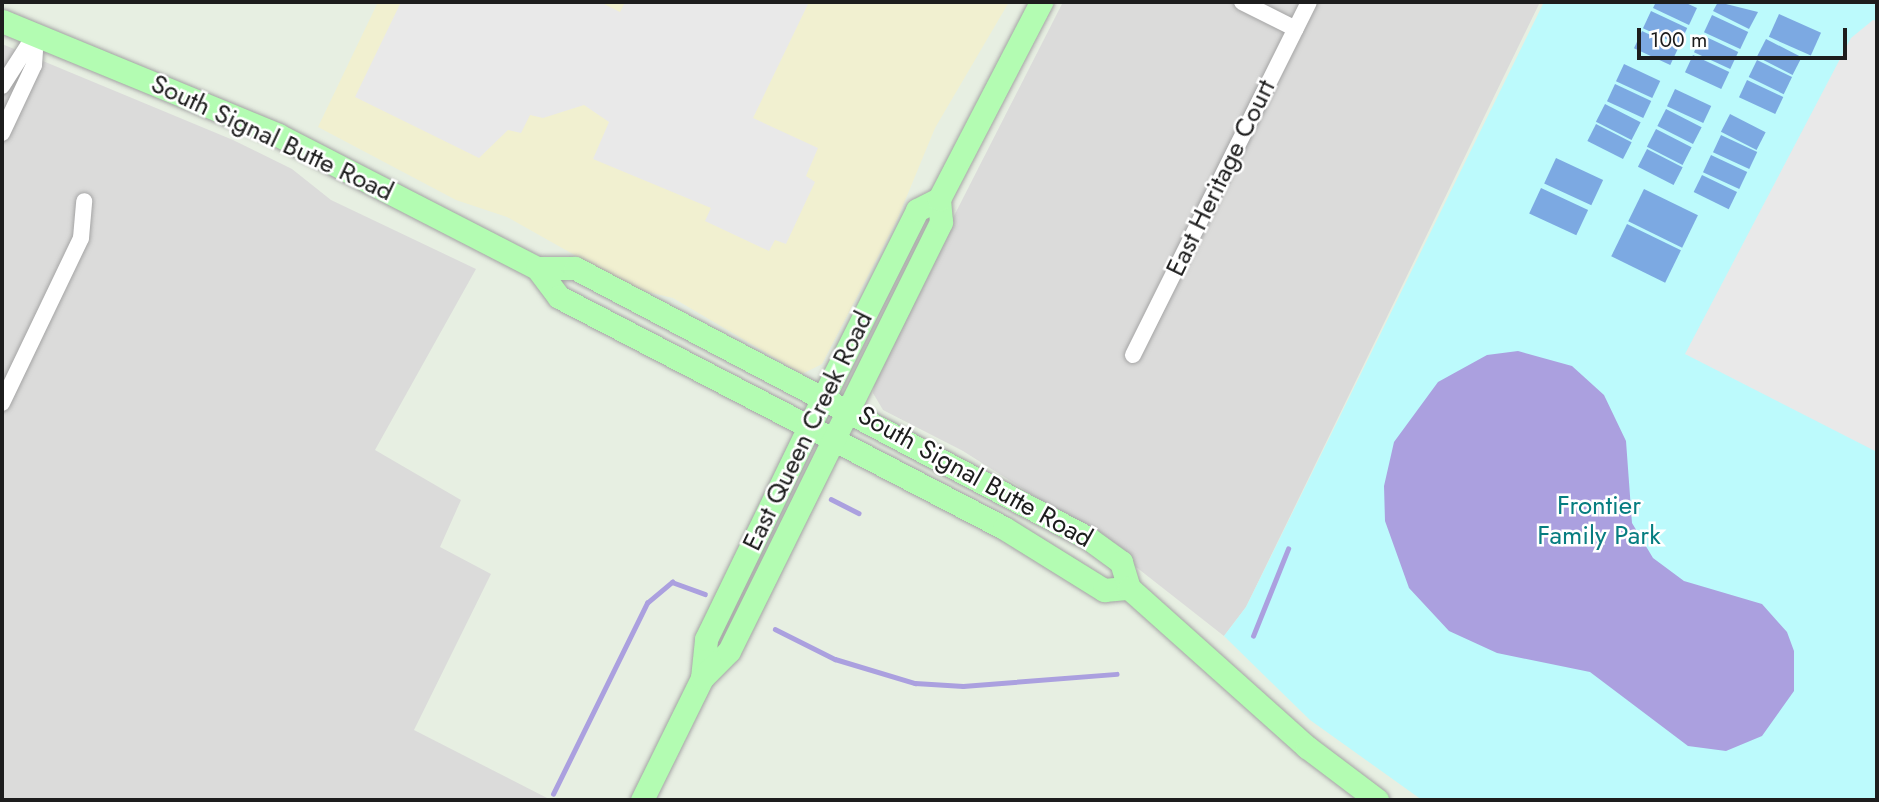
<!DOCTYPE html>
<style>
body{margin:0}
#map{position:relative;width:1879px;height:802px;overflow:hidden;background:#e7efe2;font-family:Jost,sans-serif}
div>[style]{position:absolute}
.residential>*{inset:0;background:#dbdbda}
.commercial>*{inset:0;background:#f1f0d0}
.park>*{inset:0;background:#bcfafc}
.pitch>*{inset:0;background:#7ca9e2;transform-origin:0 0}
.parking>*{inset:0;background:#e9e9e9}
.water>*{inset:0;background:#aba0df}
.stream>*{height:4.5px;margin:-2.25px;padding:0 2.25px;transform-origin:2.25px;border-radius:2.25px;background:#aba0df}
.roads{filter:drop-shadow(0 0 2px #a4a4a4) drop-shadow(0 0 2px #a4a4a4)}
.street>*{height:16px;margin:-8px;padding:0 8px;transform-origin:8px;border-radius:8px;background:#fff}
.secondary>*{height:23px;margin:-11.5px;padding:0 11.5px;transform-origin:11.5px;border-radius:11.5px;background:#b3fcb2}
span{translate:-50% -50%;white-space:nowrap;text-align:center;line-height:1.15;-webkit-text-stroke:5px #fff;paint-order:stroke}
.street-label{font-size:26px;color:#1d1d1d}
.park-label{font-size:26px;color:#067d80}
.frame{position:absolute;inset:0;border:4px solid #1d1d1d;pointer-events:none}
.scale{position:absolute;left:1637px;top:28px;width:210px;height:32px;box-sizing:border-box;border:4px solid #1d1d1d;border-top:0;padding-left:9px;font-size:21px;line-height:24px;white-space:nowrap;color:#1d1d1d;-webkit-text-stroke:5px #fff;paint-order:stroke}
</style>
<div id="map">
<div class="residential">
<i style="clip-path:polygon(1063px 2px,1540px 2px,1246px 607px,1224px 636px,1094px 534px,963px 451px,883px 410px,873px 393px,876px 369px)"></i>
<i style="clip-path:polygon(2px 44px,233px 140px,292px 169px,331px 200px,476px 269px,375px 450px,461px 500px,440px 547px,491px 574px,414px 730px,551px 800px,2px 800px)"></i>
</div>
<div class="commercial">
<i style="clip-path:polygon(378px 2px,1009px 2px,935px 128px,897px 220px,822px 364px,802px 374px,673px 298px,635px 289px,507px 217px,456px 200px,318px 127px)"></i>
</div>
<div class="park">
<i style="clip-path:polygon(1544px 2px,1877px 2px,1877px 800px,1422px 800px,1310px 720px,1224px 636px,1246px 607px)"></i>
</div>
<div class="pitch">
<i style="clip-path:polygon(1656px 2px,1684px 2px,1697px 8px,1689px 25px,1653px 8px)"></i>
<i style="clip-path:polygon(1718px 2px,1758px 12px,1749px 29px,1713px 11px)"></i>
<i style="left:1651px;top:11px;width:40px;height:19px;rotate:25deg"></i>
<i style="left:1779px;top:14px;width:46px;height:25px;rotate:24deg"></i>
<i style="left:1712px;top:15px;width:40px;height:19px;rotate:25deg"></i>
<i style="left:1642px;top:31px;width:40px;height:19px;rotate:25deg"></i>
<i style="left:1702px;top:35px;width:40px;height:19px;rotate:25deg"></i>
<i style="left:1766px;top:39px;width:40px;height:20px;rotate:27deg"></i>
<i style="left:1693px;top:55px;width:40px;height:19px;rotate:25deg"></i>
<i style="left:1757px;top:60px;width:39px;height:19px;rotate:26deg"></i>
<i style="left:1624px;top:64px;width:40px;height:19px;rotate:25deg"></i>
<i style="left:1747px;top:80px;width:40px;height:19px;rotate:25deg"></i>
<i style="left:1615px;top:84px;width:40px;height:19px;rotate:25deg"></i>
<i style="left:1675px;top:89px;width:40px;height:19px;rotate:25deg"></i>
<i style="left:1605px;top:104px;width:40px;height:20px;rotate:27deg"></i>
<i style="left:1666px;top:109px;width:40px;height:19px;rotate:27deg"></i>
<i style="left:1730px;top:114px;width:40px;height:20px;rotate:27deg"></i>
<i style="left:1596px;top:124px;width:40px;height:19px;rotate:27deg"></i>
<i style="left:1656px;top:129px;width:40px;height:20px;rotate:27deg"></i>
<i style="left:1721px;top:135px;width:40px;height:19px;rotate:25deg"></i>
<i style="left:1647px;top:149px;width:40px;height:20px;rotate:27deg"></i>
<i style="left:1711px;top:155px;width:40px;height:19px;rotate:25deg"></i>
<i style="left:1556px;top:158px;width:52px;height:28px;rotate:25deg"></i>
<i style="left:1702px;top:175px;width:39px;height:19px;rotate:26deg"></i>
<i style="left:1541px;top:188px;width:52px;height:28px;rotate:25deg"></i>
<i style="left:1644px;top:189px;width:60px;height:36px;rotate:26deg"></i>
<i style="left:1627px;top:224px;width:60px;height:36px;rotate:26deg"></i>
</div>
<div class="parking">
<i style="clip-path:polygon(401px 2px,600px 2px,620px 12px,625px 2px,809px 2px,753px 118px,818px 148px,806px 176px,815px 182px,786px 244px,775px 240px,769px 251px,705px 221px,711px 208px,593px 159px,609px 122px,584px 105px,543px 118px,530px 115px,521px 133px,508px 130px,479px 158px,355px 97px)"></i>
<i style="clip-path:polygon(1873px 20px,1877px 21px,1877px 452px,1685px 354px,1851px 38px)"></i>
</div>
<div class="water">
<i style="clip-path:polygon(1518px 351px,1572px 366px,1604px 395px,1626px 441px,1632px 523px,1653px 558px,1684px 581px,1762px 604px,1787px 632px,1794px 651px,1794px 691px,1762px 736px,1726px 751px,1688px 746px,1590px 672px,1497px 653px,1449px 631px,1409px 588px,1385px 521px,1384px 486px,1394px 442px,1438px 382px,1487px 355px)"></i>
</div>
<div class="stream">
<i style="left:831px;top:499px;width:31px;rotate:27deg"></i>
<i style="left:775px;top:629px;width:67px;rotate:26.6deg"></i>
<i style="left:835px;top:659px;width:84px;rotate:16.7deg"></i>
<i style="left:915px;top:683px;width:48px;rotate:3.6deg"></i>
<i style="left:963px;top:686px;width:154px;rotate:-4.5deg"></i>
<i style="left:1253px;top:636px;width:94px;rotate:-68.1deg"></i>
<i style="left:553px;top:794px;width:213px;rotate:-63.8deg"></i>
<i style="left:647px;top:603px;width:33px;rotate:-40deg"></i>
<i style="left:672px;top:582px;width:35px;rotate:20deg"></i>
</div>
<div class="roads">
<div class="street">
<i style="left:1242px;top:2px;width:60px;rotate:26.6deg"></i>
<i style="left:2px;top:86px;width:63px;rotate:-57.3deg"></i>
<i style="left:2px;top:133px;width:75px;rotate:-64.8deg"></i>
<i style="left:34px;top:65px;width:32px;rotate:-86deg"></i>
<i style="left:1133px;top:355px;width:394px;rotate:-63.5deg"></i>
<i style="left:2px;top:403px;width:183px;rotate:-64.4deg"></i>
<i style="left:81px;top:238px;width:37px;rotate:-85deg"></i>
</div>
<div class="secondary">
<i style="left:2px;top:21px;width:299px;rotate:22.4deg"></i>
<i style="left:278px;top:135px;width:291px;rotate:27.2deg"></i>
<i style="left:537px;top:268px;width:36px;rotate:53deg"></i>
<i style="left:559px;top:297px;width:501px;rotate:27.43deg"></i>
<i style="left:1004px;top:528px;width:118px;rotate:31.8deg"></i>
<i style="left:1104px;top:590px;width:25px;rotate:-5deg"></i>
<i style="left:537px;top:268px;width:38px"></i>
<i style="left:575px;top:268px;width:580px;rotate:27.76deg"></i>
<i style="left:1088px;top:538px;width:41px;rotate:36deg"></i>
<i style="left:1121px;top:562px;width:27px;rotate:73deg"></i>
<i style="left:1129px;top:588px;width:239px;rotate:41.8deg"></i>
<i style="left:1307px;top:747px;width:88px;rotate:37.1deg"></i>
<i style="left:702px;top:678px;width:39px;rotate:-84deg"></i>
<i style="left:706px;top:639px;width:272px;rotate:-64.1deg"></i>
<i style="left:825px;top:394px;width:206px;rotate:-63.4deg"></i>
<i style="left:917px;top:210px;width:25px;rotate:-27deg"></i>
<i style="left:642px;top:800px;width:136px;rotate:-63.8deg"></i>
<i style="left:702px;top:678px;width:38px;rotate:-45deg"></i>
<i style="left:729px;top:651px;width:479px;rotate:-63.7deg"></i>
<i style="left:941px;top:222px;width:23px;rotate:-95deg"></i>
<i style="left:939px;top:199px;width:222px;rotate:-62.6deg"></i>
</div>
</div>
<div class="street-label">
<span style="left:272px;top:138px;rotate:25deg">South Signal Butte Road</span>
<span style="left:1221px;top:178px;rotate:-64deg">East Heritage Court</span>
<span style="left:808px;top:431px;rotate:-64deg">East Queen Creek Road</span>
<span style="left:975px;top:477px;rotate:29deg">South Signal Butte Road</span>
</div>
<div class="park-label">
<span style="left:1599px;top:521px">Frontier<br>Family Park</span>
</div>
<div class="frame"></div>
<div class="scale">100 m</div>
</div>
